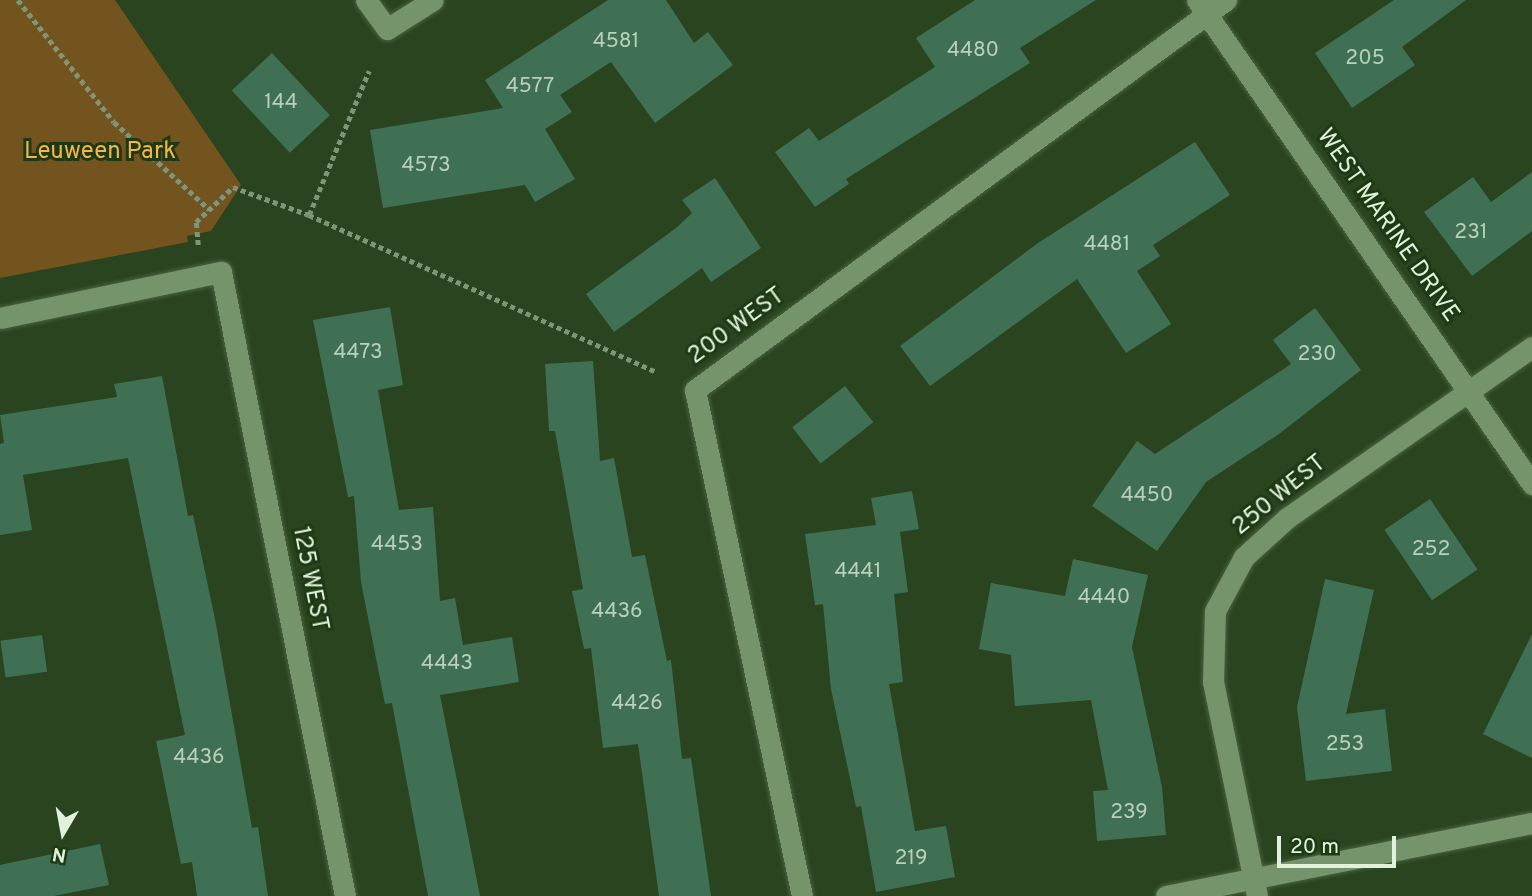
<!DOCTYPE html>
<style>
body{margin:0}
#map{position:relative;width:1532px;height:896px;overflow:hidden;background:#29441f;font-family:Overpass,sans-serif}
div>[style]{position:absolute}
.green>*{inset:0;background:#74541e}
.building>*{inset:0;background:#407054;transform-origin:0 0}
.path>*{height:4.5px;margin-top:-2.25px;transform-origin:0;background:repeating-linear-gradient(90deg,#7f9577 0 5px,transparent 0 8.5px)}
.roads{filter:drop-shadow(0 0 2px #4b6241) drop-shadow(0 0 2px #4b6241)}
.minor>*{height:21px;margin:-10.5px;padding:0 10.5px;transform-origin:10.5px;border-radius:10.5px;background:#76946b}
span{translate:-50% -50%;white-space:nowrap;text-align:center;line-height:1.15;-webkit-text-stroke:6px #1f3915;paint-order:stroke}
.number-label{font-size:21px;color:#b9d1b9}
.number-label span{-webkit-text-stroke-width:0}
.park-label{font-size:24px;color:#f6b64a}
.street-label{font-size:24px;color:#e1f1db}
.north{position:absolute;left:28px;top:798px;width:70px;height:70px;-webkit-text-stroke:5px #1f3915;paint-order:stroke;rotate:190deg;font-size:19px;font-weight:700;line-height:28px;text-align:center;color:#e1f1db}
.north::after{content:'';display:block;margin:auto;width:24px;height:32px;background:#e1f1db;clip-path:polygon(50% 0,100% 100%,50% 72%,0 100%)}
.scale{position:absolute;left:1277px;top:836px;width:119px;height:32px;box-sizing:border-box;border:4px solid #e1f1db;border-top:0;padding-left:9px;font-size:21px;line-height:24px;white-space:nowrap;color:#e1f1db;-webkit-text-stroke:5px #1f3915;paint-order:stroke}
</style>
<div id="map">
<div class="green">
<i style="clip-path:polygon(0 0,115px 0,241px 185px,211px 231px,187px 236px,188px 242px,0 278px)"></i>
</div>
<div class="building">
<i style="clip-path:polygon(608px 0,666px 0,694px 43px,708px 32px,733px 65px,655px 123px,611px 62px,560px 95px,572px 112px,545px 129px,575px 179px,535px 202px,525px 185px,383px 208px,370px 130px,503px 108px,485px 80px)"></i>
<i style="clip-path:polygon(975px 0,1096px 0,1020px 48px,1030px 63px,846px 179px,849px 184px,815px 207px,775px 152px,809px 128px,819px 141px,935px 67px,916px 38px)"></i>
<i style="clip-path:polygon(1394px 0,1466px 0,1402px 47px,1415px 65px,1352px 108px,1315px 53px)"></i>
<i style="left:272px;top:53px;width:85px;height:55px;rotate:47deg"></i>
<i style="clip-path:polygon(1195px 142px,1230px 195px,1153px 245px,1160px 256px,1137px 271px,1171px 324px,1126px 353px,1077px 279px,930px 386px,900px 346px,1038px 243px)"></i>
<i style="clip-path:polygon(1532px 172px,1532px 231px,1472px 276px,1424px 212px,1473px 177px,1491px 202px)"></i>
<i style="clip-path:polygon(715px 178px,761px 248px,711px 282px,702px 268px,614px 332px,586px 294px,676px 228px,692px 213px,682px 200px)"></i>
<i style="clip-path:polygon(390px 307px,403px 385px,378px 390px,399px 510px,433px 507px,440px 601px,455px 598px,463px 645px,512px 637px,519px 682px,440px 695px,480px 896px,428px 896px,392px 703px,385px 704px,361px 582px,354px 496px,348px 497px,313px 320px)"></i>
<i style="clip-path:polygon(1315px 308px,1361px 370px,1279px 434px,1206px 482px,1157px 551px,1092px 506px,1137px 441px,1155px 454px,1291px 364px,1273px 340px)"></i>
<i style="clip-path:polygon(593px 361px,600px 461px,614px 458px,632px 557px,645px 555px,667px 661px,671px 660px,682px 759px,691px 758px,711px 896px,659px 896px,638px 744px,603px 748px,591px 648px,584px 649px,572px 591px,583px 589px,555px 431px,549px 431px,545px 364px)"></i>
<i style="clip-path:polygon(162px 376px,188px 516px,193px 515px,215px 619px,252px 828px,258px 827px,268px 896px,197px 896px,192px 862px,181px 864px,156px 741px,185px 735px,128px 458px,23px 475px,32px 530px,0 535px,0 444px,4px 443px,0 415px,117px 397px,114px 384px)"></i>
<i style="left:845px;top:386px;width:46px;height:67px;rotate:52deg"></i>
<i style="clip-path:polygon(912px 491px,919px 529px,900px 532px,908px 592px,894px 594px,903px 682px,889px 684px,915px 831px,946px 826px,955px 877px,876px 892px,861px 806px,856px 807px,831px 689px,823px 604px,815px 605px,805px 534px,876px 525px,871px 498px)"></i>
<i style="left:1430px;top:499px;width:85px;height:55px;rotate:56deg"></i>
<i style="clip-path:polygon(1073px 559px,1148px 575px,1132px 647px,1162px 787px,1166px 835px,1097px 841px,1093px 791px,1108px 790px,1091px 700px,1015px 706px,1011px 655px,979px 649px,991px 583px,1065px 596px)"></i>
<i style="clip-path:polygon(1325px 579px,1374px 590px,1346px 714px,1385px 709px,1392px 771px,1306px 781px,1297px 707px)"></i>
<i style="clip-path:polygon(1532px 634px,1532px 758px,1483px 734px)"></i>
<i style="left:42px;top:635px;width:37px;height:42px;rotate:82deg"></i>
<i style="clip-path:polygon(100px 844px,109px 885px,54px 896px,0 896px,0 865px)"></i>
</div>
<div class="path">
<i style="left:18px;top:0;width:155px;rotate:51.8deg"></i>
<i style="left:114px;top:122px;width:129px;rotate:42.5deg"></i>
<i style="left:309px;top:215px;width:156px;rotate:-67.4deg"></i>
<i style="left:198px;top:245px;width:23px;rotate:-95deg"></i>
<i style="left:196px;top:222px;width:51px;rotate:-43.4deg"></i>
<i style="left:233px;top:187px;width:81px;rotate:20.2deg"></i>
<i style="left:309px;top:215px;width:379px;rotate:24.3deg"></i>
</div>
<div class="roads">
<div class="minor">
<i style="left:366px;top:0;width:36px;rotate:54deg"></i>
<i style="left:387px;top:29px;width:54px;rotate:-32.2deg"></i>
<i style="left:1197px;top:0;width:589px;rotate:55.31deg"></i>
<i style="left:0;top:318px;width:226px;rotate:-11.8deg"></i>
<i style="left:221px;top:272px;width:636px;rotate:78.76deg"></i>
<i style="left:802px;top:896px;width:517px;rotate:-101.94deg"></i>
<i style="left:695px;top:390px;width:659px;rotate:-36.3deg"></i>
<i style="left:1166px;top:896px;width:373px;rotate:-11.3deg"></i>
<i style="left:1257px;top:896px;width:218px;rotate:-101.6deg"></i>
<i style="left:1213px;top:682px;width:71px;rotate:-88.4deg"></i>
<i style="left:1215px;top:611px;width:61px;rotate:-61.8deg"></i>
<i style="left:1244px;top:557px;width:58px;rotate:-42.2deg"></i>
<i style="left:1287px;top:518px;width:299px;rotate:-34.9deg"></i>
</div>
</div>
<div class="number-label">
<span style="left:616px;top:42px">4581</span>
<span style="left:973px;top:51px">4480</span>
<span style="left:1365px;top:59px">205</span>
<span style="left:530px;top:87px">4577</span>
<span style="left:281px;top:103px">144</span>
<span style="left:426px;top:166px">4573</span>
<span style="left:1471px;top:233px">231</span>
<span style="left:1107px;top:245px">4481</span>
<span style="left:358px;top:353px">4473</span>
<span style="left:1317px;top:355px">230</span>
<span style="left:1147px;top:496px">4450</span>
<span style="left:397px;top:545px">4453</span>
<span style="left:1431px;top:550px">252</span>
<span style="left:858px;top:572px">4441</span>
<span style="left:1104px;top:598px">4440</span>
<span style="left:617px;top:612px">4436</span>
<span style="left:447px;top:664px">4443</span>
<span style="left:637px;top:704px">4426</span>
<span style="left:1345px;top:745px">253</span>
<span style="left:199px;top:758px">4436</span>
<span style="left:1129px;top:813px">239</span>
<span style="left:911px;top:859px">219</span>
</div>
<div class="park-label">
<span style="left:100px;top:153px">Leuween Park</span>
</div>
<div class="street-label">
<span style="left:1387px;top:226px;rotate:55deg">WEST MARINE DRIVE</span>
<span style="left:737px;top:327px;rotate:-36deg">200 WEST</span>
<span style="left:1280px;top:496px;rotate:-39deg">250 WEST</span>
<span style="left:309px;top:579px;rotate:79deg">125 WEST</span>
</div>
<div class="north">N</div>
<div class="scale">20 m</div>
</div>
